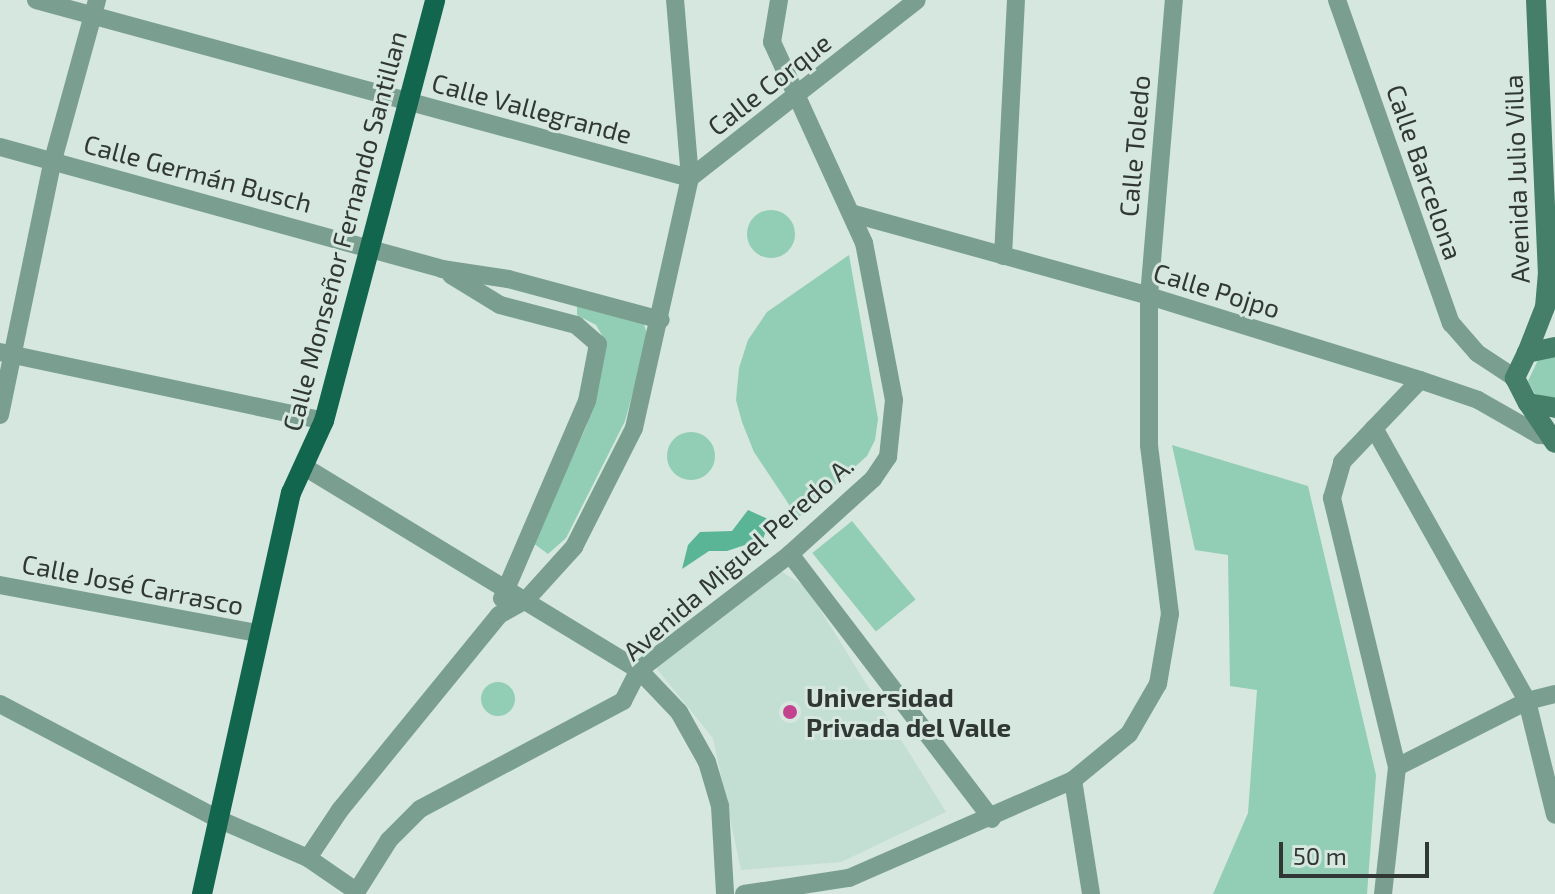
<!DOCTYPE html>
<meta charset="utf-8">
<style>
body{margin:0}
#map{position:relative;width:1555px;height:894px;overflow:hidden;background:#d5e7df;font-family:"Exo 2",sans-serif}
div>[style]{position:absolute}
.built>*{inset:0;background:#c3ded3}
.green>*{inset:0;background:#92cdb5;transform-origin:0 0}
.round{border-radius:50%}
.water>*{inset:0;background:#59b595}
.street>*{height:18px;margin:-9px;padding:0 9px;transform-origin:9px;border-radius:9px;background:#7a9f90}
.secondary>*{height:20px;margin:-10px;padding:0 10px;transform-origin:10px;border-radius:10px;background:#457e69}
.primary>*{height:20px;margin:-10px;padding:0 10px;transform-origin:10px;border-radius:10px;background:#11664d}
.dots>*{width:22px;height:22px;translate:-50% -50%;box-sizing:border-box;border:4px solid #d5e7df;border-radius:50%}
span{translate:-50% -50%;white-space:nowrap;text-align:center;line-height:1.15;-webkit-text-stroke:6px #d5e7df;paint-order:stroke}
.street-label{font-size:26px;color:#303734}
.poi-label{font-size:26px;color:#303734;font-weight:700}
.left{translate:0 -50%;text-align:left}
.scale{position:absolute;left:1279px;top:842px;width:150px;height:36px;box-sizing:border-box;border:4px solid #303734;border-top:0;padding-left:10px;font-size:24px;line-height:28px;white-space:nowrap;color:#303734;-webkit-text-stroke:6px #d5e7df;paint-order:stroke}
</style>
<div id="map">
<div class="built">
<i style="clip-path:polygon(779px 570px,806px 587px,946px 812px,841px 862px,741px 870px,713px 738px,656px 668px)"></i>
</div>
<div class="green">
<i class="round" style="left:747px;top:210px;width:48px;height:48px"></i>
<i style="clip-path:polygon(849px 255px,878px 419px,875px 440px,867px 456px,798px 518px,754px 452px,742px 422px,736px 400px,739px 368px,748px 340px,767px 312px)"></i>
<i style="clip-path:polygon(577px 305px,644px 324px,648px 338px,625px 421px,566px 538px,548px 554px,533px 543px,586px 427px,607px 344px,596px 325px,577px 315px)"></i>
<i style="clip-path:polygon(1555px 356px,1555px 401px,1535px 394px,1528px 381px,1538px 360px)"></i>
<i class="round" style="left:667px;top:432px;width:48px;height:48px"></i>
<i style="clip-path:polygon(1172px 445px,1308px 486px,1376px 775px,1367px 894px,1213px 894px,1248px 813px,1257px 690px,1230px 686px,1228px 555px,1195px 550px)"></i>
<i style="left:852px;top:521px;width:101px;height:51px;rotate:51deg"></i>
<i class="round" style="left:481px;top:682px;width:34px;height:34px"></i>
</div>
<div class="water">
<i style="clip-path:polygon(748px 510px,770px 520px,763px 539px,727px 551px,709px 551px,682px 569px,688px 545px,700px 532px,732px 531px)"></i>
</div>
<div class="street">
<i style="left:36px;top:0;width:678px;rotate:15.23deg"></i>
<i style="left:1337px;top:0;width:343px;rotate:70.6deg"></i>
<i style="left:1451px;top:323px;width:40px;rotate:49deg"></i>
<i style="left:1477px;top:353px;width:45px;rotate:33.3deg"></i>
<i style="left:0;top:147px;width:459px;rotate:15.4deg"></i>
<i style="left:442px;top:269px;width:67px;rotate:8.6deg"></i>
<i style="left:508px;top:279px;width:158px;rotate:15deg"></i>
<i style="left:690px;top:178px;width:288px;rotate:-38.1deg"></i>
<i style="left:854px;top:214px;width:306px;rotate:15.5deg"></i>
<i style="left:1149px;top:296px;width:284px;rotate:17.2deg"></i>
<i style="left:1420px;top:380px;width:61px;rotate:19deg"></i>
<i style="left:1478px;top:400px;width:70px;rotate:29.8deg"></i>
<i style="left:1539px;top:435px;width:16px;rotate:4deg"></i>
<i style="left:1003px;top:256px;width:256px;rotate:-87.1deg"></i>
<i style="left:451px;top:275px;width:57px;rotate:31.5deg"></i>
<i style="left:500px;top:305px;width:79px;rotate:14.7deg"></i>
<i style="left:576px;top:325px;width:29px;rotate:41deg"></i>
<i style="left:598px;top:344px;width:58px;rotate:100.9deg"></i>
<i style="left:587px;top:401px;width:215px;rotate:113.3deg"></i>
<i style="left:0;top:352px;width:331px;rotate:12deg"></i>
<i style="left:0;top:415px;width:260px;rotate:-78.3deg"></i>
<i style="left:53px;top:160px;width:166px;rotate:-74.6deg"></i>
<i style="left:1374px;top:428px;width:313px;rotate:60.7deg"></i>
<i style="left:1527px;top:701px;width:117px;rotate:76.2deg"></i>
<i style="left:303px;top:466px;width:393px;rotate:31.3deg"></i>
<i style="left:639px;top:670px;width:58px;rotate:46.4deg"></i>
<i style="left:679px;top:712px;width:57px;rotate:60.8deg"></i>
<i style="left:707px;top:762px;width:46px;rotate:73.5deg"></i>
<i style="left:720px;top:806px;width:88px;rotate:86.7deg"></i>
<i style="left:790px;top:554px;width:333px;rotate:52.7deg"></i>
<i style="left:0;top:585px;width:261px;rotate:10.6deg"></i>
<i style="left:0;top:704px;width:246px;rotate:27.8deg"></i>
<i style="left:218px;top:819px;width:98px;rotate:23.4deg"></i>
<i style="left:308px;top:858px;width:58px;rotate:34.5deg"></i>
<i style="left:1397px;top:767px;width:146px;rotate:-26.9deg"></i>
<i style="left:1527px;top:701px;width:29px;rotate:-14deg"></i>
<i style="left:1073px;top:780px;width:115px;rotate:81deg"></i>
<i style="left:308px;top:858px;width:58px;rotate:-56.3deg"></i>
<i style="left:340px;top:810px;width:252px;rotate:-50.8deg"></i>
<i style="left:499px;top:615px;width:31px;rotate:-29deg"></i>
<i style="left:526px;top:600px;width:72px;rotate:-47.8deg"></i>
<i style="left:574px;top:547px;width:133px;rotate:-63.2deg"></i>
<i style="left:634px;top:428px;width:256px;rotate:-77.4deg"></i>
<i style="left:690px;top:178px;width:179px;rotate:-94.8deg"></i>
<i style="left:355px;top:894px;width:64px;rotate:-57.8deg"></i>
<i style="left:389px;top:840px;width:44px;rotate:-45deg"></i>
<i style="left:420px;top:809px;width:230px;rotate:-28deg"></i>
<i style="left:623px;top:701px;width:35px;rotate:-63deg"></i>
<i style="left:639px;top:670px;width:190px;rotate:-37.5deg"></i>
<i style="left:790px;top:554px;width:112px;rotate:-42.1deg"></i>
<i style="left:873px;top:479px;width:27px;rotate:-56deg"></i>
<i style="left:888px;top:457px;width:57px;rotate:-84deg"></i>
<i style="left:894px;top:400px;width:160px;rotate:-100.8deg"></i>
<i style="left:864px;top:243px;width:221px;rotate:-114.6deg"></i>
<i style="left:772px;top:42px;width:43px;rotate:-80.5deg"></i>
<i style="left:744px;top:894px;width:106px;rotate:-8.7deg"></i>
<i style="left:849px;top:878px;width:244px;rotate:-23.6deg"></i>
<i style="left:1073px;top:780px;width:72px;rotate:-39.4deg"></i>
<i style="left:1129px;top:734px;width:58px;rotate:-59.9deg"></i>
<i style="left:1158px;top:684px;width:71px;rotate:-80.3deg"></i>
<i style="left:1170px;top:614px;width:170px;rotate:-97.1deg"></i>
<i style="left:1149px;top:445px;width:149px;rotate:-90deg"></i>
<i style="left:1149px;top:296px;width:297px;rotate:-85.2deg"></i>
<i style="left:1383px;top:894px;width:128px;rotate:-83.7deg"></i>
<i style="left:1397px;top:767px;width:277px;rotate:-103.6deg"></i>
<i style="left:1332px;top:498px;width:37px;rotate:-74deg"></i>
<i style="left:1342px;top:462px;width:113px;rotate:-46.4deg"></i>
</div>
<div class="secondary">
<i style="left:1555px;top:347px;width:29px;rotate:168deg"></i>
<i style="left:1527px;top:353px;width:28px;rotate:116deg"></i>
<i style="left:1515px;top:378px;width:28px;rotate:63deg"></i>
<i style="left:1528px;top:403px;width:27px;rotate:10deg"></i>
<i style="left:1527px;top:353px;width:49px;rotate:-68.6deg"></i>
<i style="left:1545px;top:307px;width:32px;rotate:-85deg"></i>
<i style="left:1548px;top:275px;width:275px;rotate:-92.5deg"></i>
<i style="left:1528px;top:403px;width:48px;rotate:56deg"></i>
</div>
<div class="primary">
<i style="left:202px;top:894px;width:411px;rotate:-77.5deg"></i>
<i style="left:291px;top:493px;width:79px;rotate:-65.4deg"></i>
<i style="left:324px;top:421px;width:435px;rotate:-75.2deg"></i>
</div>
<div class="dots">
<i style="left:790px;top:712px;background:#c3438e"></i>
</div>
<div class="street-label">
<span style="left:769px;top:84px;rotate:-38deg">Calle Corque</span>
<span style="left:532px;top:108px;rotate:15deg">Calle Vallegrande</span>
<span style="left:1134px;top:146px;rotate:-85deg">Calle Toledo</span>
<span style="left:1425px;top:172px;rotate:71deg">Calle Barcelona</span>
<span style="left:198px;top:173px;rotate:15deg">Calle Germán Busch</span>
<span style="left:1516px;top:179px;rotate:-92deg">Avenida Julio Villa</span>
<span style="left:344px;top:231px;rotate:-75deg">Calle Monseñor Fernando Santillan</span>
<span style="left:1217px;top:290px;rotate:17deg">Calle Pojpo</span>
<span style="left:738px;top:558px;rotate:-41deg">Avenida Miguel Peredo A.</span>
<span style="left:133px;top:584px;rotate:11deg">Calle José Carrasco</span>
</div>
<div class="poi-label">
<span class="left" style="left:806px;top:712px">Universidad<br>Privada del Valle</span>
</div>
<div class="scale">50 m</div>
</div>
